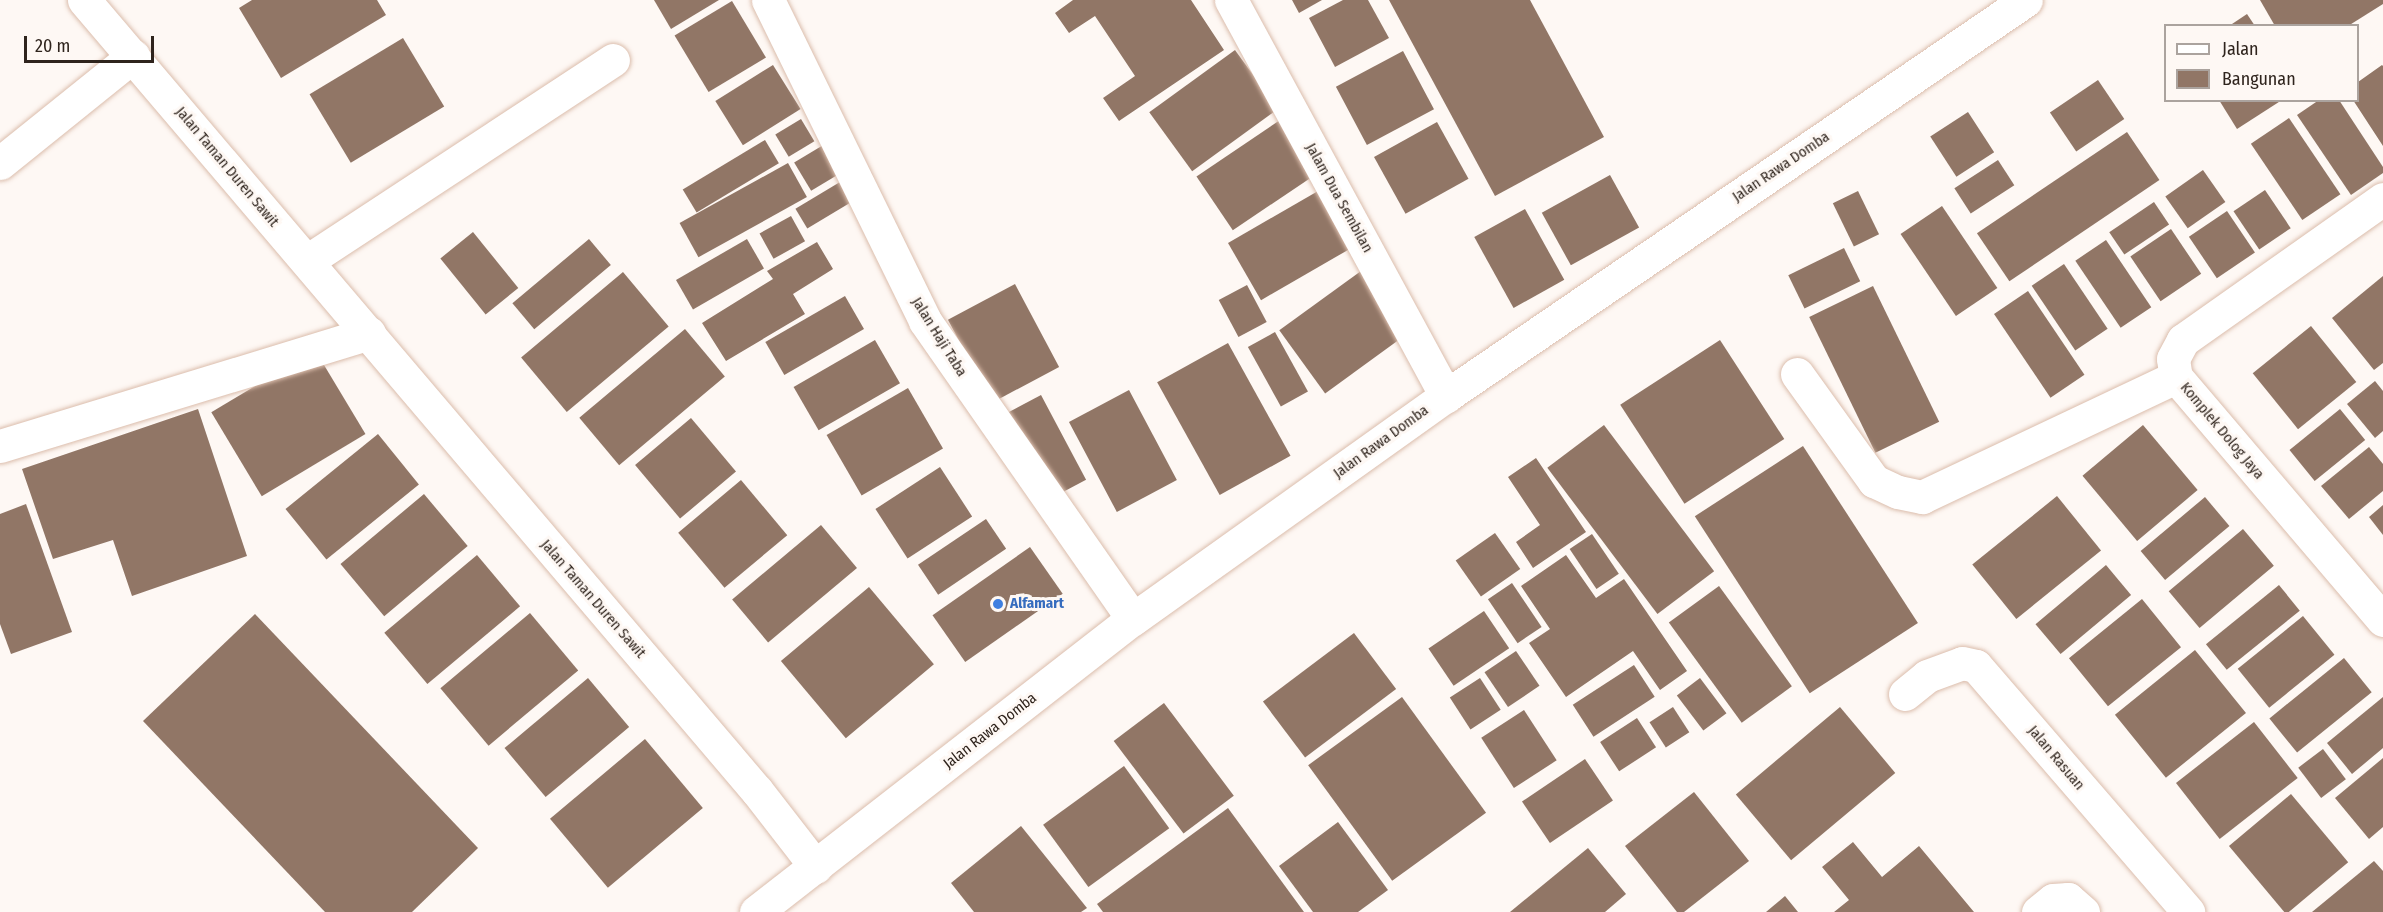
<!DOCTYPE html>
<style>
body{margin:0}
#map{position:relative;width:2383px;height:912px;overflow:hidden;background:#fef8f4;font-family:"Fira Sans Condensed",sans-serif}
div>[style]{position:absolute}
.building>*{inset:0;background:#917666;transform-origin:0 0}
.roads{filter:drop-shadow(0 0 2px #dbbdac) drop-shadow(0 0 2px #dbbdac)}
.minor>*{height:33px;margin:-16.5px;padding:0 16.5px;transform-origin:16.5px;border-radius:16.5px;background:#fff}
.tertiary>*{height:33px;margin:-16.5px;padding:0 16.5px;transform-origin:16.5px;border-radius:16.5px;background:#fff}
.dots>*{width:16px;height:16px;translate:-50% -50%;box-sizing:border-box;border:3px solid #fef8f4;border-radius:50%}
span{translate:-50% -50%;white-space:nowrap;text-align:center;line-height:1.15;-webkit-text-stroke:6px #fef8f4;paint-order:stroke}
.street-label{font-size:15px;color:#2f241d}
.shop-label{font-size:15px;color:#366cbe;font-weight:700}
.left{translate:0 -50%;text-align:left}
.legend{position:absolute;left:2164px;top:24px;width:195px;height:78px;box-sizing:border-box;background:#fef8f4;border:2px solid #aba39e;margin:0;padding:8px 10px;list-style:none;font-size:18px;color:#2f241d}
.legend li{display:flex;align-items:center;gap:12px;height:30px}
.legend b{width:30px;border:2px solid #aba39e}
.scale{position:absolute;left:24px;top:36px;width:130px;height:27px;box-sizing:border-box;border:3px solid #2f241d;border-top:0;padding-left:8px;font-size:18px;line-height:21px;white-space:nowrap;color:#2f241d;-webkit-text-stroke:4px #fef8f4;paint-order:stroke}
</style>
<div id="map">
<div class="building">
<i style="clip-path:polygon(252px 0,377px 0,386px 15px,281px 78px,239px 8px)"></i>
<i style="clip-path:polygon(654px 0,719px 0,671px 29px)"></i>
<i style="clip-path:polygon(1073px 0,1191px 0,1224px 50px,1119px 121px,1103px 98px,1135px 76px,1095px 16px,1069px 33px,1055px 13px)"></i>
<i style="clip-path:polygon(1292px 0,1322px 0,1299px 13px)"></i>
<i style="clip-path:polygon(1343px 0,1368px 0,1389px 38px,1335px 67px,1309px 18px)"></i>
<i style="clip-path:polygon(1389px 0,1530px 0,1604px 137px,1495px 196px)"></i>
<i style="clip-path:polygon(2260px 0,2383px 0,2383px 4px,2348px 26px,2275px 26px)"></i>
<i style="left:732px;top:1px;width:66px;height:67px;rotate:59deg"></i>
<i style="clip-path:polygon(2247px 14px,2255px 26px,2229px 26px)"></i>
<i style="left:403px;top:38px;width:80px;height:109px;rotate:59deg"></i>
<i style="left:1235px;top:50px;width:73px;height:106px;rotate:54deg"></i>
<i style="left:1403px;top:51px;width:66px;height:76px;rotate:62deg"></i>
<i style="left:773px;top:65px;width:52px;height:68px;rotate:58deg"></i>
<i style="clip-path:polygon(2382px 65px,2383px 66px,2383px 146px,2353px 100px,2358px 100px,2358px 82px)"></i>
<i style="left:2098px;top:80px;width:47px;height:58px;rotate:56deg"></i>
<i style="clip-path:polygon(2219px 100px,2282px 100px,2237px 129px)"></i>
<i style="clip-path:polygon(2319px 100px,2339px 100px,2383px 167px,2383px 173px,2351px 195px,2297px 115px)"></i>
<i style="left:1968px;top:112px;width:48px;height:45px;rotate:57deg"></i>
<i style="left:1286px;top:116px;width:65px;height:108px;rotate:56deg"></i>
<i style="left:2289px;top:118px;width:92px;height:46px;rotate:56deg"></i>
<i style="left:801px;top:119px;width:26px;height:30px;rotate:59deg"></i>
<i style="left:1437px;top:122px;width:65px;height:72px;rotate:61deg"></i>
<i style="left:2127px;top:132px;width:58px;height:181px;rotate:56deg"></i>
<i style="left:765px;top:140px;width:27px;height:96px;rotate:59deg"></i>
<i style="left:825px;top:144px;width:33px;height:36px;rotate:59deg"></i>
<i style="left:1998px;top:160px;width:30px;height:52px;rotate:57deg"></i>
<i style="left:788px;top:163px;width:39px;height:124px;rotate:61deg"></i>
<i style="left:2203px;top:170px;width:39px;height:46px;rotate:55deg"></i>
<i style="left:1610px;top:175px;width:60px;height:78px;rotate:61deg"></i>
<i style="left:840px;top:182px;width:23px;height:52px;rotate:59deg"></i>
<i style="left:1325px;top:187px;width:66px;height:112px;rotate:60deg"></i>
<i style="left:2265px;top:190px;width:46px;height:38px;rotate:56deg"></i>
<i style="left:1858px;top:191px;width:48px;height:28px;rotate:64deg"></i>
<i style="left:2154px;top:202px;width:27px;height:54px;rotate:56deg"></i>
<i style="left:1942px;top:206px;width:99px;height:50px;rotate:56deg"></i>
<i style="left:1525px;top:209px;width:81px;height:58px;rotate:61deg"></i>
<i style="left:2227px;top:211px;width:50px;height:46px;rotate:56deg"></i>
<i style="left:791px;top:216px;width:29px;height:36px;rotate:61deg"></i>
<i style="left:2171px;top:229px;width:54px;height:49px;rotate:56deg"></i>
<i style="left:473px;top:232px;width:72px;height:42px;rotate:51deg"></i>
<i style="left:589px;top:239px;width:34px;height:100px;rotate:50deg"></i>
<i style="left:747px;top:239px;width:34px;height:82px;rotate:60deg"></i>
<i style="left:2106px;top:240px;width:81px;height:37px;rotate:56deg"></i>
<i style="clip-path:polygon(817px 242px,833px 269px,793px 294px,805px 314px,726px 361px,702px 323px,773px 279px,767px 271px)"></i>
<i style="left:1844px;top:248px;width:37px;height:62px;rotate:64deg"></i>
<i style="left:2064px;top:264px;width:78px;height:39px;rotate:56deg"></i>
<i style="left:1361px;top:271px;width:78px;height:101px;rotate:54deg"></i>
<i style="left:623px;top:272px;width:71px;height:133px;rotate:50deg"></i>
<i style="clip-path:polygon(2383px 276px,2383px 363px,2374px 370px,2332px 318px)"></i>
<i style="left:1015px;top:284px;width:94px;height:76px;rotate:62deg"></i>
<i style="left:1247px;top:285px;width:42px;height:32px;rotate:62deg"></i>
<i style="left:1873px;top:286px;width:151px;height:71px;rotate:64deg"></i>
<i style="left:2028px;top:291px;width:101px;height:41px;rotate:56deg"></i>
<i style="left:845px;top:296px;width:38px;height:92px;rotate:60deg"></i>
<i style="left:2311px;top:326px;width:72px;height:75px;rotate:51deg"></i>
<i style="left:685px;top:329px;width:62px;height:138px;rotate:50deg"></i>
<i style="left:1275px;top:332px;width:68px;height:31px;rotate:61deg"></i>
<i style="left:875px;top:340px;width:50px;height:94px;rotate:60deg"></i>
<i style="left:1720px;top:340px;width:118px;height:119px;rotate:57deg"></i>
<i style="left:1228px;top:343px;width:129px;height:81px;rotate:61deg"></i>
<i style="left:315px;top:350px;width:98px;height:121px;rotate:59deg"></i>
<i style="clip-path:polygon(2375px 381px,2383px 391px,2383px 431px,2375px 438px,2347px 404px)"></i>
<i style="left:908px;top:388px;width:70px;height:94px;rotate:60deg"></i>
<i style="left:1129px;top:390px;width:102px;height:68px;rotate:62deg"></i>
<i style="left:1041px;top:395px;width:96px;height:39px;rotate:62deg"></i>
<i style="clip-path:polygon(198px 409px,247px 556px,132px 596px,113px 540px,53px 559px,22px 469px)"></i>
<i style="left:2340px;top:409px;width:40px;height:65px;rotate:51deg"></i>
<i style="left:691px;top:418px;width:70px;height:73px;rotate:50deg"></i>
<i style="left:1604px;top:425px;width:183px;height:71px;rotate:53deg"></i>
<i style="left:2143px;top:425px;width:85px;height:79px;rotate:50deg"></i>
<i style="left:378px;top:434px;width:65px;height:119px;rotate:51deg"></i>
<i style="left:1803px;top:446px;width:211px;height:129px;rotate:57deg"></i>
<i style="clip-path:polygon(2369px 447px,2383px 464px,2383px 491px,2349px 519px,2321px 486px)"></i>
<i style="clip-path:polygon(1536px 458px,1586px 532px,1533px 568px,1516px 542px,1540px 525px,1508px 477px)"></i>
<i style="left:940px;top:467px;width:59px;height:77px;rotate:57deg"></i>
<i style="left:741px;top:480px;width:72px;height:82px;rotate:50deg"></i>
<i style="left:424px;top:494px;width:68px;height:109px;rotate:50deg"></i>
<i style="left:2057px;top:496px;width:70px;height:109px;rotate:51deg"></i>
<i style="left:2205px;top:497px;width:38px;height:84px;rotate:50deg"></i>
<i style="clip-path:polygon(26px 504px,72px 632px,11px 654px,0 624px,0 514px)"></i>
<i style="clip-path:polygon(2383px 505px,2383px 535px,2369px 517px)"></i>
<i style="left:986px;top:519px;width:36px;height:82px;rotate:56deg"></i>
<i style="left:821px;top:525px;width:56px;height:116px;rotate:50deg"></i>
<i style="left:2243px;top:529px;width:48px;height:97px;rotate:50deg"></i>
<i style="left:1495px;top:533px;width:44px;height:48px;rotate:55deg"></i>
<i style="left:1592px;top:534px;width:48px;height:27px;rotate:56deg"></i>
<i style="left:1030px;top:547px;width:57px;height:119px;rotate:55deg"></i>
<i style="left:477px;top:555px;width:67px;height:121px;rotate:50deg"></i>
<i style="clip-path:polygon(1566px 555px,1596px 598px,1624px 579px,1687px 671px,1660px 690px,1633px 651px,1566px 697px,1529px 643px,1550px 629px,1521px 586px)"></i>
<i style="left:2106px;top:565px;width:39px;height:92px;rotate:50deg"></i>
<i style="left:1512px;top:583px;width:53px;height:29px;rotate:56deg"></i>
<i style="left:2279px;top:585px;width:33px;height:94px;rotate:51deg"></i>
<i style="left:1719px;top:586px;width:124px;height:62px;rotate:54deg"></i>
<i style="left:869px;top:587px;width:101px;height:115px;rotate:50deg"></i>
<i style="left:2142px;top:599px;width:62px;height:94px;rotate:51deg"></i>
<i style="left:1484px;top:611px;width:45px;height:67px;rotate:56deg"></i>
<i style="left:530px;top:613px;width:75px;height:117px;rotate:50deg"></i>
<i style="clip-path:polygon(255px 614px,478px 848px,412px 912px,325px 912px,143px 721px)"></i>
<i style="left:2303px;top:616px;width:50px;height:84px;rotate:51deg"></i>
<i style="left:1354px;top:633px;width:70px;height:114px;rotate:53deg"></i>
<i style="left:2195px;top:650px;width:81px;height:103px;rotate:51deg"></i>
<i style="left:1516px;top:651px;width:42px;height:38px;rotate:56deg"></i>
<i style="left:2344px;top:658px;width:44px;height:96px;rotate:51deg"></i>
<i style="left:1634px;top:665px;width:38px;height:73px;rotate:57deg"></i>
<i style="left:588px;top:678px;width:64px;height:109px;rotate:50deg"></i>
<i style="left:1480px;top:678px;width:38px;height:36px;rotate:57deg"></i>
<i style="left:1700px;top:678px;width:44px;height:29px;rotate:53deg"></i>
<i style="left:1402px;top:697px;width:143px;height:116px;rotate:54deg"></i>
<i style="clip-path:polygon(2383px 697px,2383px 748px,2352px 774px,2327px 743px)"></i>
<i style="left:1164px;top:703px;width:116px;height:63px;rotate:53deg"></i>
<i style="left:1673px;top:707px;width:30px;height:28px;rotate:57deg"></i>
<i style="left:1840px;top:707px;width:86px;height:136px;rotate:50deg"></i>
<i style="left:1524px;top:710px;width:60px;height:51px;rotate:57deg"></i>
<i style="left:1637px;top:718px;width:35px;height:44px;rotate:57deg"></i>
<i style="left:2254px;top:722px;width:71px;height:99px;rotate:52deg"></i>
<i style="left:645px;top:739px;width:90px;height:124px;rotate:50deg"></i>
<i style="left:2323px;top:749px;width:38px;height:31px;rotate:53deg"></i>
<i style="clip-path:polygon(2383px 758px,2383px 827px,2369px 839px,2335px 798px)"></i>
<i style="left:1585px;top:759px;width:50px;height:76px;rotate:56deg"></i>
<i style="left:1124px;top:766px;width:77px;height:100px;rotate:54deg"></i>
<i style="clip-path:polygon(1694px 792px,1749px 861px,1684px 912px,1677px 912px,1625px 846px)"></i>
<i style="left:2291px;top:794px;width:89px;height:81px;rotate:50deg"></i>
<i style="clip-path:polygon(1228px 808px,1304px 912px,1103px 912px,1097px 904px)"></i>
<i style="clip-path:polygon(1338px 822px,1388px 890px,1358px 912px,1313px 912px,1279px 866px)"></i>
<i style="clip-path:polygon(1021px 826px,1087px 908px,1081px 912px,974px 912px,951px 883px)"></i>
<i style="clip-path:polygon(1853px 842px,1882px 877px,1919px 846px,1974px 912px,1834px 912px,1849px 900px,1822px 867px)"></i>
<i style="clip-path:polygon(1588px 848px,1626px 894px,1605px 912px,1510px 912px)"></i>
<i style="clip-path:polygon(2374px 861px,2383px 871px,2383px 912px,2312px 912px)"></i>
<i style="clip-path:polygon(1785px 896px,1798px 912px,1766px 912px)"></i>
</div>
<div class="roads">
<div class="minor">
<i style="left:84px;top:0;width:1039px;rotate:49.61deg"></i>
<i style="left:757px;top:791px;width:96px;rotate:52.2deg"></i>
<i style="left:768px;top:0;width:357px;rotate:63.9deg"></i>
<i style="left:925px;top:321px;width:363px;rotate:55.1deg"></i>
<i style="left:1231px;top:0;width:451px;rotate:61.5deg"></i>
<i style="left:0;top:163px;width:171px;rotate:-38.8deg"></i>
<i style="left:2383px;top:199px;width:245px;rotate:144.8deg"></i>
<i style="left:2183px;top:340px;width:21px;rotate:118deg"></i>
<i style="left:2173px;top:359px;width:18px;rotate:81deg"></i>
<i style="left:2176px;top:377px;width:319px;rotate:49.6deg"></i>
<i style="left:307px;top:261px;width:366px;rotate:-33.3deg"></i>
<i style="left:1797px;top:374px;width:132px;rotate:54.3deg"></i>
<i style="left:1874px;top:481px;width:26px;rotate:25deg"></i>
<i style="left:1898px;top:492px;width:25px;rotate:12deg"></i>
<i style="left:1922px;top:497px;width:281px;rotate:-25.3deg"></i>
<i style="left:0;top:446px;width:386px;rotate:-17deg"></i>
<i style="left:1905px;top:694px;width:28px;rotate:-39deg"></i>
<i style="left:1927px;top:676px;width:37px;rotate:-20deg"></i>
<i style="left:1962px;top:663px;width:14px;rotate:12deg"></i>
<i style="left:1976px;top:666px;width:325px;rotate:49.2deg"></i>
<i style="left:2038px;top:912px;width:19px;rotate:-39deg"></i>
<i style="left:2053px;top:900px;width:15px;rotate:-4deg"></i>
<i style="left:2068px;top:899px;width:20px;rotate:41deg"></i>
</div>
<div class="tertiary">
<i style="left:756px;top:912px;width:477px;rotate:-37.9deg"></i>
<i style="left:1133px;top:619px;width:384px;rotate:-35.5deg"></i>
<i style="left:1446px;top:396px;width:702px;rotate:-34.32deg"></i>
</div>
</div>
<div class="dots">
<i style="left:998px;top:604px;background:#3f7fe0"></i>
</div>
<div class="street-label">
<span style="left:227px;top:167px;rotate:50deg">Jalan Taman Duren Sawit</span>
<span style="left:1781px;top:167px;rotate:-34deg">Jalan Rawa Domba</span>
<span style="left:1339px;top:198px;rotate:61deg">Jalam Dua Sembilan</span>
<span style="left:939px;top:337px;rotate:58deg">Jalan Haji Taba</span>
<span style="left:2222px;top:431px;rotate:50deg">Komplek Dolog Jaya</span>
<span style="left:1381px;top:442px;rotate:-36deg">Jalan Rawa Domba</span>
<span style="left:593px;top:599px;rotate:49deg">Jalan Taman Duren Sawit</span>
<span style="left:990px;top:731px;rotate:-38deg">Jalan Rawa Domba</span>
<span style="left:2056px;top:758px;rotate:50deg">Jalan Rasuan</span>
</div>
<div class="shop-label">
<span class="left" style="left:1010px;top:604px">Alfamart</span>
</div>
<ul class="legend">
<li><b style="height:8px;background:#fff"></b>Jalan</li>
<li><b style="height:16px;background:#917666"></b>Bangunan</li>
</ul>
<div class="scale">20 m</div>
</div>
